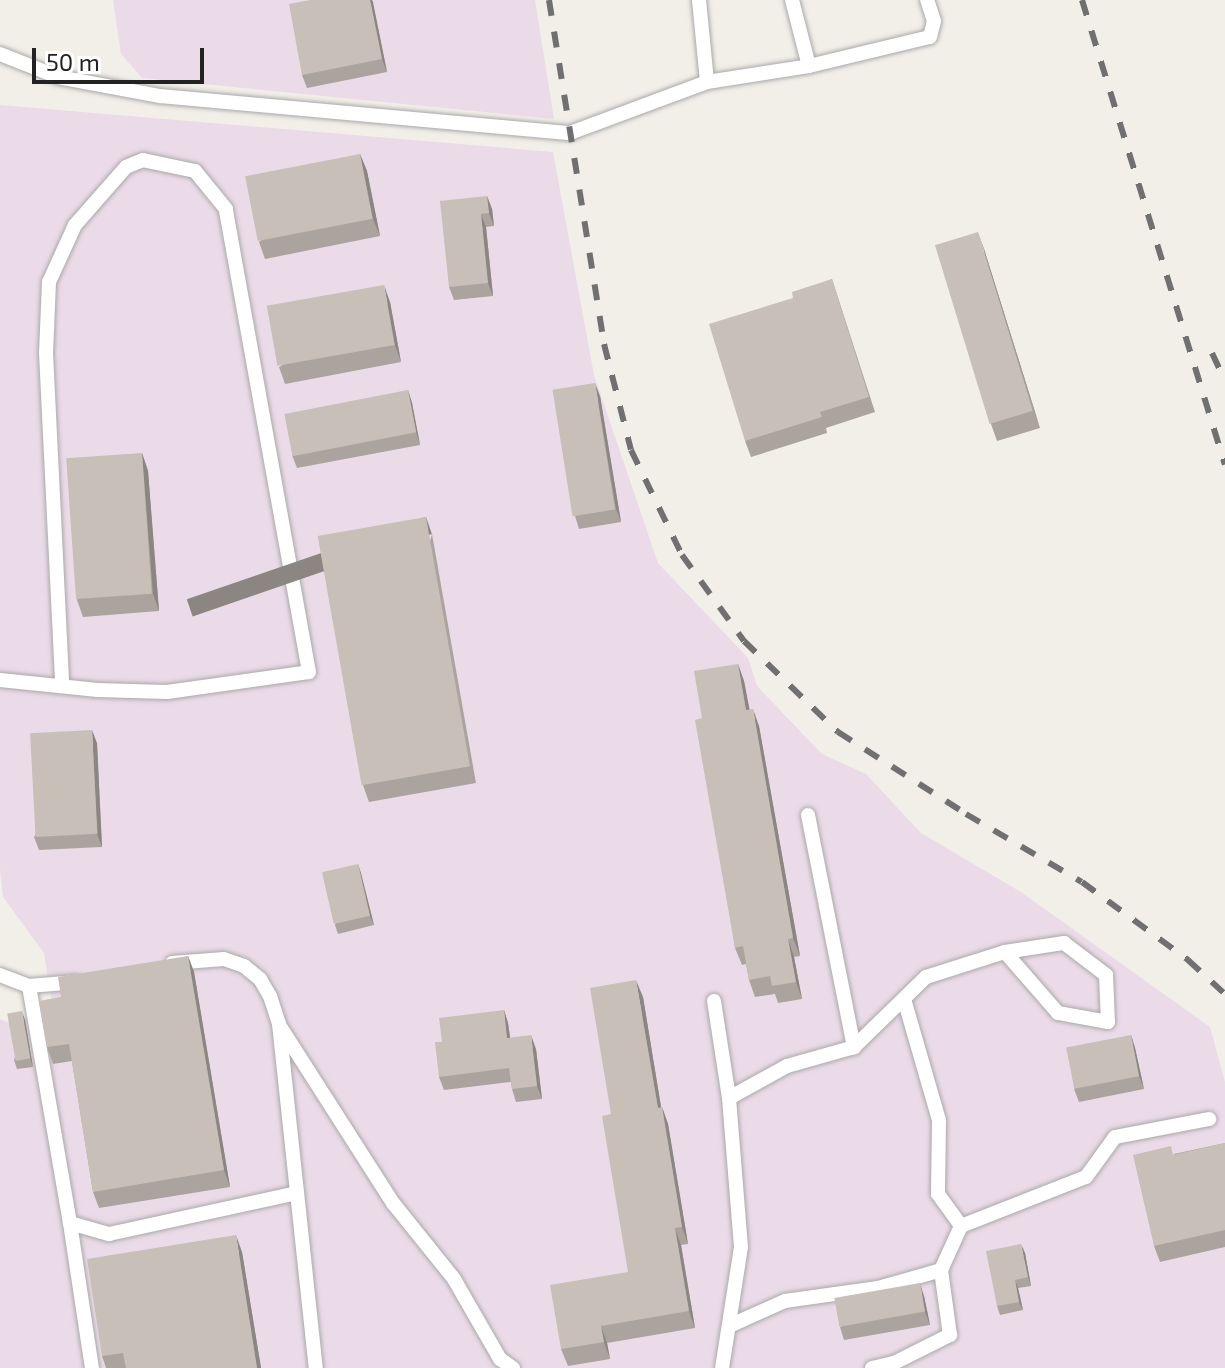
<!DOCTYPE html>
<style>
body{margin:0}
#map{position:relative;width:1225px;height:1368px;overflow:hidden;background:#f2efe9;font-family:"Exo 2",sans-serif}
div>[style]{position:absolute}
.industrial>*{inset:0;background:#ebdbe8}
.roads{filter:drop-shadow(0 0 2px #a9a9a9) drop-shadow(0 0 2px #a9a9a9)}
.lane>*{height:14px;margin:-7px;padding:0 7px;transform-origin:7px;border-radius:7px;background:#fff}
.rail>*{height:6px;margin-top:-3px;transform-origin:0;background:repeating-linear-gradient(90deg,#707070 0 16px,transparent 0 32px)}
.wall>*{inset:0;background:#aba49e}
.shaded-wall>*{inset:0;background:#8b8681;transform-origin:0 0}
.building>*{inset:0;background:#c7bfb8;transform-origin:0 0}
span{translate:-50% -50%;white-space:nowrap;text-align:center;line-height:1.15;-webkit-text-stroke:6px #fff;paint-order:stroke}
.scale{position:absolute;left:32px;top:48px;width:172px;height:36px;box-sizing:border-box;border:4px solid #222;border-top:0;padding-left:10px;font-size:24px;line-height:28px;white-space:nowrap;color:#222;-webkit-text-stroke:6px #fff;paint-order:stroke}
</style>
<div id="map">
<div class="industrial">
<i style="clip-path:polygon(113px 0,535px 0,554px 119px,142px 78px,121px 54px)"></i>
<i style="clip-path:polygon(0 105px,553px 152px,594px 375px,658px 563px,748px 658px,757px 686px,822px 754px,866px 774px,921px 833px,1021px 892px,1210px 1027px,1225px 1082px,1225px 1368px,0 1368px,0 1019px,7px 1022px,53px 1009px,44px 953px,3px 897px,0 869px)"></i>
</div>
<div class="roads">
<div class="lane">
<i style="left:699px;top:0;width:82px;rotate:84.4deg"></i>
<i style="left:792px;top:0;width:68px;rotate:75.6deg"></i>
<i style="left:0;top:54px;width:62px;rotate:21.6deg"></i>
<i style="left:58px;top:77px;width:104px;rotate:10.6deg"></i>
<i style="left:160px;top:96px;width:412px;rotate:5.2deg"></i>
<i style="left:570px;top:133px;width:146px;rotate:-20.4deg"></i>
<i style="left:707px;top:82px;width:103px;rotate:-8.9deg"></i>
<i style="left:809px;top:66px;width:124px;rotate:-13.5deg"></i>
<i style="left:930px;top:37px;width:16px;rotate:-76deg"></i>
<i style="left:934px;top:21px;width:22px;rotate:-108deg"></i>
<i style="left:0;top:680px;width:98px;rotate:5.9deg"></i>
<i style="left:97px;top:690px;width:70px;rotate:1.6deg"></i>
<i style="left:167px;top:692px;width:143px;rotate:-8deg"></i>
<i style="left:309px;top:672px;width:470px;rotate:-100.2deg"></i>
<i style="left:226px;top:209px;width:49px;rotate:-129.2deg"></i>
<i style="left:195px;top:171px;width:53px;rotate:-168.1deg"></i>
<i style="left:143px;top:160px;width:18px;rotate:158deg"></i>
<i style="left:126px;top:167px;width:77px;rotate:131.3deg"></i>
<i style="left:75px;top:225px;width:63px;rotate:114.5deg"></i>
<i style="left:49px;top:282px;width:71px;rotate:92.4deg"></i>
<i style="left:46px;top:353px;width:333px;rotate:87.2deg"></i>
<i style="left:808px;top:815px;width:237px;rotate:78.8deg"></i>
<i style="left:172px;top:963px;width:52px;rotate:-4.4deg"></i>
<i style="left:224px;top:959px;width:21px;rotate:19deg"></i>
<i style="left:244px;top:966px;width:21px;rotate:39deg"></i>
<i style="left:260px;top:979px;width:20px;rotate:60deg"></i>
<i style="left:270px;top:996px;width:29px;rotate:72deg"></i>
<i style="left:279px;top:1024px;width:346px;rotate:83.9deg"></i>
<i style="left:0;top:975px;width:31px;rotate:21deg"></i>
<i style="left:29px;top:986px;width:48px;rotate:-4.8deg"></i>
<i style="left:29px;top:986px;width:241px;rotate:80.2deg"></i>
<i style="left:70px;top:1223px;width:41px;rotate:15.8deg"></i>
<i style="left:109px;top:1234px;width:192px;rotate:-12.3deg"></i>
<i style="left:904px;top:999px;width:126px;rotate:73.9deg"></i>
<i style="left:939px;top:1120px;width:74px;rotate:90.8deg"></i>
<i style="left:938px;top:1194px;width:39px;rotate:54deg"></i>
<i style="left:714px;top:1001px;width:98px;rotate:81.2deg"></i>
<i style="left:729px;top:1098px;width:149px;rotate:85.4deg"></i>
<i style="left:741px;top:1247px;width:122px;rotate:98.9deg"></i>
<i style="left:281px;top:1028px;width:208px;rotate:57.4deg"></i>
<i style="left:393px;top:1203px;width:97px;rotate:51.2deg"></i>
<i style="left:454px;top:1279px;width:92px;rotate:60.1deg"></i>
<i style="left:500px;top:1359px;width:16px;rotate:35deg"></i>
<i style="left:729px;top:1098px;width:66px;rotate:-28.9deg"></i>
<i style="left:787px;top:1066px;width:70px;rotate:-15.8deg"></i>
<i style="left:854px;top:1047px;width:100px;rotate:-44.2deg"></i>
<i style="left:926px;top:977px;width:83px;rotate:-17.6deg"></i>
<i style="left:1005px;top:952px;width:60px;rotate:-8.7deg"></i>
<i style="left:1064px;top:943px;width:53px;rotate:37.3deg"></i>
<i style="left:1106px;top:975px;width:47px;rotate:87.6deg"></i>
<i style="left:1108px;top:1022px;width:51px;rotate:-169.8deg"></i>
<i style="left:1058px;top:1013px;width:81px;rotate:-131deg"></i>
<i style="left:70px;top:1223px;width:147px;rotate:81.4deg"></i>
<i style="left:729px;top:1326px;width:61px;rotate:-24.1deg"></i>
<i style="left:785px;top:1301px;width:94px;rotate:-8deg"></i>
<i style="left:878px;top:1288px;width:66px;rotate:-15.9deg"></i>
<i style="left:941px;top:1270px;width:48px;rotate:-65.6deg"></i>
<i style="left:961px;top:1226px;width:134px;rotate:-21.4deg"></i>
<i style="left:1086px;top:1177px;width:49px;rotate:-54.1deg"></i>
<i style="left:1115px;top:1137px;width:96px;rotate:-10.8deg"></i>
<i style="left:872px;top:1368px;width:23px;rotate:-13deg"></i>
<i style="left:894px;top:1363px;width:63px;rotate:-26.6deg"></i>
<i style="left:950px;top:1335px;width:66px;rotate:-97.9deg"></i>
</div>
</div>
<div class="rail">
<i style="left:549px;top:0;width:348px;rotate:80.9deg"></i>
<i style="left:604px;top:344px;width:109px;rotate:75.7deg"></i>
<i style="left:631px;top:450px;width:117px;rotate:64.1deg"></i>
<i style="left:682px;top:555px;width:106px;rotate:54.2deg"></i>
<i style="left:744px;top:641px;width:131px;rotate:44.1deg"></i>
<i style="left:838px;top:732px;width:152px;rotate:32.6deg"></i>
<i style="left:966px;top:814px;width:134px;rotate:30.4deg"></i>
<i style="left:1082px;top:882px;width:132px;rotate:36.3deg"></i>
<i style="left:1188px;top:960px;width:50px;rotate:42.6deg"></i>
<i style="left:1082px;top:0;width:486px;rotate:72.9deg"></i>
<i style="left:1212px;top:353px;width:31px;rotate:65deg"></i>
</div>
<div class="wall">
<i style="clip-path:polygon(310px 0,372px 0,387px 72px,307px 88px,302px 75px)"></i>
<i style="clip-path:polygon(360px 154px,367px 171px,380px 236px,265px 259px,259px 242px)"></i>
<i style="clip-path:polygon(487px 196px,492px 209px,494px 226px,486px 227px,493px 296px,454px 300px,449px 287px)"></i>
<i style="clip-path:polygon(984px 249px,1040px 428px,997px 441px,991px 424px)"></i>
<i style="clip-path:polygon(832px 279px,875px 412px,826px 428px,827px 433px,751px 457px,745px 441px,793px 298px)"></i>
<i style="clip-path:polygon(390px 302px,401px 362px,285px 384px,279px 367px)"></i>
<i style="clip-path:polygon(408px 390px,412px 403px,420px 445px,297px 468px,292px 455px)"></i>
<i style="clip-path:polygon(600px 396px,621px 522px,579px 529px,575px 516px)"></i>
<i style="clip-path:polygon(142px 453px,148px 471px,159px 611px,83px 617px,77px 600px)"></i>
<i style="clip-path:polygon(432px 534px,476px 783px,369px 802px,363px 785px)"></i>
<i style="clip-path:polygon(738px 664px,744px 681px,749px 710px,759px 726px,800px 956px,794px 957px,802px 999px,778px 1003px,775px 994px,755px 997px,749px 980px,746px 964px,742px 965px,735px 948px,702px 718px)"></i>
<i style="clip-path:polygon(97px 743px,102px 847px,39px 850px,34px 837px)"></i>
<i style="clip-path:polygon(358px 864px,374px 925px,338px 934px,335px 925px)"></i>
<i style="clip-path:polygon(188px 956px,194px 972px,230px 1187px,99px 1208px,93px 1192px,72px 1061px,53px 1064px,47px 1047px,61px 997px)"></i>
<i style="clip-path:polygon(643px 997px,661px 1107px,662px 1107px,668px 1124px,688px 1244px,681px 1245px,695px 1328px,607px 1343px,610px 1359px,568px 1366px,561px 1349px,628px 1272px)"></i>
<i style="clip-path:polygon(504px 1010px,508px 1023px,510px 1038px,536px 1049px,542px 1099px,516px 1102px,512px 1089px,511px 1082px,444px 1090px,439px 1077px,442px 1042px)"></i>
<i style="clip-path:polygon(25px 1020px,33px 1067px,17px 1069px,14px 1060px)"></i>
<i style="clip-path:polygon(1131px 1035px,1135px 1048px,1144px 1089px,1079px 1102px,1074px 1089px)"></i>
<i style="clip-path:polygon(1225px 1143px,1225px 1247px,1160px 1262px,1154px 1246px,1174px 1154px)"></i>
<i style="clip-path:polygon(242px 1252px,261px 1368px,106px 1368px,102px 1356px)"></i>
<i style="clip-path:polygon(1025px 1253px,1031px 1286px,1018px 1288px,1023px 1310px,1000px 1315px,997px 1306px)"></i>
<i style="clip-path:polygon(924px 1296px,930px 1325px,844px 1340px,840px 1327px)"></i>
</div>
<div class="shaded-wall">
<i style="clip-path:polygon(370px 0,372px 0,373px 2px,387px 72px,382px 59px)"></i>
<i style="clip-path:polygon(360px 154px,367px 171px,380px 236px,373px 219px)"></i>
<i style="clip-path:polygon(487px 196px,492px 209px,494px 226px,489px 213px)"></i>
<i style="clip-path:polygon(481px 214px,486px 227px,493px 296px,488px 283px)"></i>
<i style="clip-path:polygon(978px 232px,984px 249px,1040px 428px,1034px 410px)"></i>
<i style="clip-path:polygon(384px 285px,390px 302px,401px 362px,395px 345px)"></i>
<i style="clip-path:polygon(595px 383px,600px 396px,621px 522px,616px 509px)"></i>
<i style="clip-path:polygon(408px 390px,412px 403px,420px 445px,416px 432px)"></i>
<i style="clip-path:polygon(142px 453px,148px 471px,159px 611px,153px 594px)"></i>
<i style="left:426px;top:517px;width:18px;height:253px;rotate:71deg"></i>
<i style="clip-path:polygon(738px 664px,744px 681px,753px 727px,746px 710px)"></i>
<i style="clip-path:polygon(753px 709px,759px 726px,800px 956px,793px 938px)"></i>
<i style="clip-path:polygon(92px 730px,97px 743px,102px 847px,97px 834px)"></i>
<i style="clip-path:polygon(358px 864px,361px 873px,374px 925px,370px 916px)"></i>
<i style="clip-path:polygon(788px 939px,794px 957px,802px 999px,796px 982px)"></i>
<i style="clip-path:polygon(188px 956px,194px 972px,230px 1187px,224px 1170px)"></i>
<i style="clip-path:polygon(636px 980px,643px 997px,664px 1125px,658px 1108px)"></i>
<i style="clip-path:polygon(504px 1010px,508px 1023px,512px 1051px,507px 1038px)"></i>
<i style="clip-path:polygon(22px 1011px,25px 1020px,33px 1067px,30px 1058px)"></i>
<i style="clip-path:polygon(531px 1035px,536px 1049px,542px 1099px,537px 1086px)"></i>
<i style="clip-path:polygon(1131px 1035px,1135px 1048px,1144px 1089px,1139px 1076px)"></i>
<i style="clip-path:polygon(662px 1107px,668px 1124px,688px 1244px,682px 1227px)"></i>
<i style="clip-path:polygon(675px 1228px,681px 1245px,695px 1328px,689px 1311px)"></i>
<i style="clip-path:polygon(236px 1235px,242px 1252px,261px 1368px,257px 1368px)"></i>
<i style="clip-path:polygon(1021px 1244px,1025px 1253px,1031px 1286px,1028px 1277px)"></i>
<i style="clip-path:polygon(1015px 1280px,1018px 1288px,1023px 1310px,1019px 1302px)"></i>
<i style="clip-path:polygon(920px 1283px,924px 1296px,930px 1325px,925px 1312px)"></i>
<i style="clip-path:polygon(601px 1326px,607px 1343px,610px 1359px,604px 1342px)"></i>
</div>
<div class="building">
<i style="clip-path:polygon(310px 0,370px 0,382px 59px,302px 75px,289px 4px)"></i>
<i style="left:360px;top:154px;width:66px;height:117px;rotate:79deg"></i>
<i style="clip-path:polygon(487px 196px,489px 213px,481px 214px,488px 283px,449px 287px,440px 201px)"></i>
<i style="left:978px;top:232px;width:187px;height:45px;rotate:73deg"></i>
<i style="clip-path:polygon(832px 279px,869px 397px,820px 412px,822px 417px,745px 441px,709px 324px,793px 298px,792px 292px)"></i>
<i style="left:384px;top:285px;width:61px;height:119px;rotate:80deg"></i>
<i style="left:595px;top:383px;width:128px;height:43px;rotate:81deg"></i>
<i style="left:408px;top:390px;width:43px;height:126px;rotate:79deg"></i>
<i style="left:142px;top:453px;width:141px;height:76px;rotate:86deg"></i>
<i style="left:426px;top:517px;width:253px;height:110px;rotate:80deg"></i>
<i style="clip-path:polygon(738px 664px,746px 710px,753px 709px,793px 938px,788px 939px,796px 982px,772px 986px,770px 976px,749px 980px,743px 946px,735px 948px,695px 720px,702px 718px,694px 671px)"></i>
<i style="left:92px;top:730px;width:104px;height:62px;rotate:87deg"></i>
<i style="left:358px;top:864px;width:53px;height:37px;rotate:77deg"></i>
<i style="clip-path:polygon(188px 956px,224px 1170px,93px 1192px,69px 1044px,47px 1047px,39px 1001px,61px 997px,58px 977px)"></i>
<i style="clip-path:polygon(636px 980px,658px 1108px,662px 1107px,682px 1227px,675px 1228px,689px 1311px,601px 1326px,604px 1342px,561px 1349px,550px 1285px,628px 1272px,602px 1116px,611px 1114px,590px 988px)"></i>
<i style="clip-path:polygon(504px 1010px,507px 1038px,531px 1035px,537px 1086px,512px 1089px,509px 1068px,439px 1077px,435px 1042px,442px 1042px,439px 1018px)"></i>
<i style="left:22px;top:1011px;width:48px;height:15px;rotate:80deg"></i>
<i style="left:1131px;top:1035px;width:42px;height:66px;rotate:79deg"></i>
<i style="clip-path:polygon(1225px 1143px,1225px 1230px,1154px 1246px,1133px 1155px,1171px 1146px,1173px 1155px)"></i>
<i style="clip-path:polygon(236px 1235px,257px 1368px,126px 1368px,123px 1353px,102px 1356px,87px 1259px)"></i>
<i style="clip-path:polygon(1021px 1244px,1028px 1277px,1015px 1280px,1019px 1302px,997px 1306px,986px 1251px)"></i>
<i style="left:920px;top:1283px;width:29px;height:87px;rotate:80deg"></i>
</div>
<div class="scale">50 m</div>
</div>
